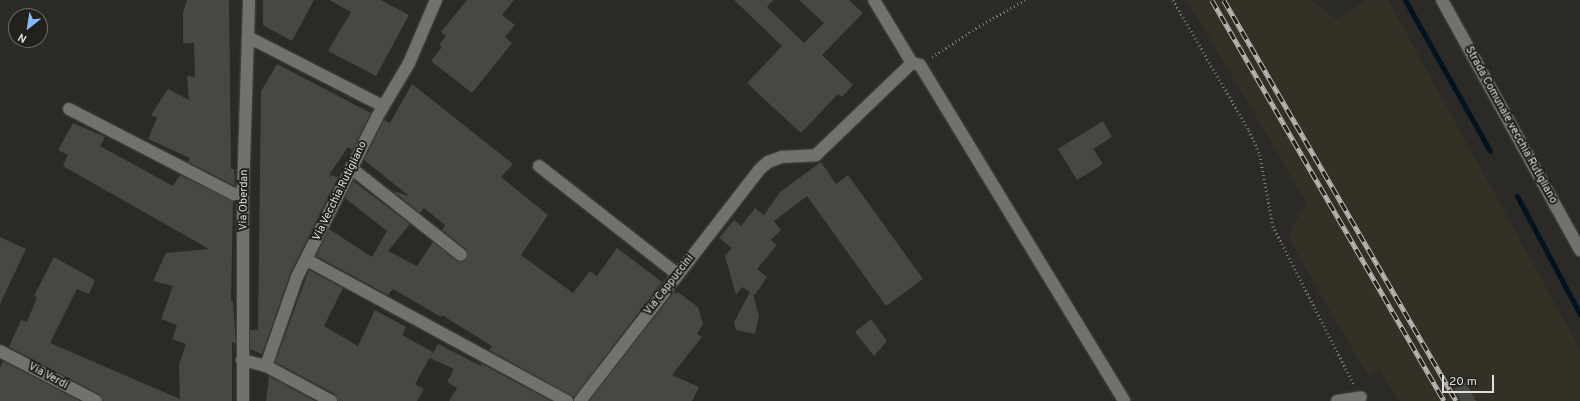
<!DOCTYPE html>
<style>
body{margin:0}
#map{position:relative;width:1580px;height:401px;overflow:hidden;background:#2b2a26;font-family:Overpass,sans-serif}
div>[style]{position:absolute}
.built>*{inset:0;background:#333126}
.stream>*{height:5px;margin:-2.5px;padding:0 2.5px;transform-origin:2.5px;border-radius:2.5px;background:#00131e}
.building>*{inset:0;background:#484742}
.path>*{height:2.5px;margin-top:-1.25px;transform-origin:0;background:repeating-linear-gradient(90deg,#7b7a76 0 1px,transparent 0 4px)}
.roads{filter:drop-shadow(0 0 1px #494844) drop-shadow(0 0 1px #494844)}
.minor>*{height:12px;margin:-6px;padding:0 6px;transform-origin:6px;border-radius:6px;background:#72716c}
.rail>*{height:4.5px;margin-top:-2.25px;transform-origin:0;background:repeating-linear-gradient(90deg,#22211c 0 9px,#b7b6b3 0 18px);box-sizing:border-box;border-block:1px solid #b7b6b3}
span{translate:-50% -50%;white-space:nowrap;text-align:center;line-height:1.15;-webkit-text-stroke:4px #22211c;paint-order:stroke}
.street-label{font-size:11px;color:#dfdedb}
.north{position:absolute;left:8px;top:8px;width:40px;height:40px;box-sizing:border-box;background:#22211c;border:1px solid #6e6d68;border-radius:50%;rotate:210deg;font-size:11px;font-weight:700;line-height:16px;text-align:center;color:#dfdedb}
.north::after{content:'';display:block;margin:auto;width:14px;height:18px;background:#86bbfb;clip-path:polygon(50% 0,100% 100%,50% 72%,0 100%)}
.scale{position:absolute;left:1442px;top:375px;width:52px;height:18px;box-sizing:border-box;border:2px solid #dfdedb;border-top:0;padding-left:5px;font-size:12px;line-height:14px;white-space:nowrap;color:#dfdedb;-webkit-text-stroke:3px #22211c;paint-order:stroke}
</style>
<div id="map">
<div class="built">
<i style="clip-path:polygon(1187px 0,1311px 0,1336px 19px,1365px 0,1388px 0,1580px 349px,1580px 401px,1398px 401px,1380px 369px,1368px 376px,1290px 241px,1291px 228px,1307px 203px)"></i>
</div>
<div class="stream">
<i style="left:1405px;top:0;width:173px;rotate:60.6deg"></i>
<i style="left:1517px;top:196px;width:134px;rotate:61.9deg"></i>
</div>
<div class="building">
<i style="clip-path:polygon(187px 0,229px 0,231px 169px,234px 169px,235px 186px,188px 162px,190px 158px,148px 139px,157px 118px,151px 115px,168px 89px,189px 100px,187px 76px,195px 77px,194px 43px,183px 43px,183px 13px)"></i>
<i style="clip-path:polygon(263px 0,314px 0,292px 41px,263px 25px)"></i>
<i style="clip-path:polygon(329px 0,381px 0,409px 15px,376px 76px,328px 51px,351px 12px)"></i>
<i style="clip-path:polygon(467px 0,514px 0,502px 15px,515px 25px,505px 37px,512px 43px,472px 93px,431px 61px,442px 47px,439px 45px,446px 36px,441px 32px)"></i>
<i style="clip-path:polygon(734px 0,773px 0,767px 7px,804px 43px,824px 23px,799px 0,849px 0,863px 13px,822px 55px,853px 85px,842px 97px,838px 94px,801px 133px,747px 83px,782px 46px)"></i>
<i style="clip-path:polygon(277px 64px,371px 113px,352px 150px,348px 147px,329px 175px,338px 177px,290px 274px,262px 354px,250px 349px,250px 330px,258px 330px,261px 91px)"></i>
<i style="clip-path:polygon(412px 84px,513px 164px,501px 177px,548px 215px,521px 255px,573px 293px,590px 271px,597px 276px,617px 248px,662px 282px,574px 397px,489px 350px,492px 346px,442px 315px,441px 317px,393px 289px,388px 295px,316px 256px,329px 229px,372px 257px,387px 231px,345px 198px,353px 181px,410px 224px,388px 251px,417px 266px,433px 242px,457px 261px,463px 262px,467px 259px,466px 249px,442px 230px,445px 225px,424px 208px,420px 213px,393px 191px,409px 196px,364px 160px,384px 120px,390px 123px)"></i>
<i style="clip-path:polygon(1103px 121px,1112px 137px,1093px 149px,1103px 164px,1077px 180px,1058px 149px)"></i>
<i style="clip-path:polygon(73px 123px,105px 137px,100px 146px,173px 186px,180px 175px,233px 201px,231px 301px,233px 302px,236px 343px,232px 342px,232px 401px,103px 401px,99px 394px,9px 347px,21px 320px,27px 322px,37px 297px,34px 296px,54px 257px,95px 280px,89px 294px,77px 289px,50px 343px,180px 399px,179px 364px,186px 344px,172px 339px,177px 325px,161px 319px,173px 286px,153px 281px,166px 253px,209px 249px,63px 166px,68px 155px,58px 150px)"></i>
<i style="clip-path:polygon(821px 162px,836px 184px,848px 175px,923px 279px,886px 306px,807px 196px,774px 221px,781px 230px,771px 240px,777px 245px,757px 269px,767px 277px,755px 295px,753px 294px,759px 316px,755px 334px,736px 330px,734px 322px,750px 292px,742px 287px,736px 295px,725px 256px,732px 248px,719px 238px,734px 220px,741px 226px,755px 208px,764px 215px,780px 192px)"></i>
<i style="clip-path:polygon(0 237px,26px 249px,0 304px)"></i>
<i style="clip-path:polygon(309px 270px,343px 288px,324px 326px,358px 346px,375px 310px,406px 327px,402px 335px,433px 352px,415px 384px,424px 389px,417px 401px,338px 401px,335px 394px,275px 362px)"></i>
<i style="clip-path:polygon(674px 292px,677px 294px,678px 292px,698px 307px,703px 324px,697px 334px,702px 337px,672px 375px,699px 387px,692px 401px,589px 401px)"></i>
<i style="clip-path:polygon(871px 319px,887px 341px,874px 356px,855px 332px)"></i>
<i style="clip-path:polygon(438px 344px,481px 366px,482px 364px,551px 401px,449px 401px,457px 388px,447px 382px,454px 369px,430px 358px)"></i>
<i style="clip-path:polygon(3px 361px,80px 401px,0 401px,0 368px)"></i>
<i style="clip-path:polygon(269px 376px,315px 401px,266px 401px)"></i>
<i style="clip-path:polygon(1466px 382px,1476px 401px,1461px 401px,1454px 389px)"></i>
</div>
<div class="path">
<i style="left:1173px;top:0;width:151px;rotate:59.7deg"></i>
<i style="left:1249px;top:130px;width:27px;rotate:66deg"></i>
<i style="left:1260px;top:155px;width:72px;rotate:79.6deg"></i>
<i style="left:1273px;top:226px;width:178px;rotate:62.9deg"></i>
<i style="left:932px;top:57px;width:56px;rotate:-33.4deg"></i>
<i style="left:979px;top:26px;width:53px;rotate:-29.5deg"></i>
</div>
<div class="roads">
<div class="minor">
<i style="left:874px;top:0;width:74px;rotate:58.9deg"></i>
<i style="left:912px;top:63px;width:8px;rotate:14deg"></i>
<i style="left:920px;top:65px;width:393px;rotate:58.7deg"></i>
<i style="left:1442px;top:0;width:286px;rotate:61.1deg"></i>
<i style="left:248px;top:37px;width:152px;rotate:27.1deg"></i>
<i style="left:69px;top:109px;width:186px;rotate:27.3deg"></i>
<i style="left:234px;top:194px;width:9px;rotate:-6deg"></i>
<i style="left:539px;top:166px;width:175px;rotate:38deg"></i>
<i style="left:351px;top:168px;width:140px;rotate:38.3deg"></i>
<i style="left:307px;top:260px;width:296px;rotate:28.5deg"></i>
<i style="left:0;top:351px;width:108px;rotate:27.5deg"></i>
<i style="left:242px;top:360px;width:25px;rotate:14deg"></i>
<i style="left:266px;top:366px;width:94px;rotate:-70.8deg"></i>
<i style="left:297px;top:277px;width:179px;rotate:-63.4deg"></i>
<i style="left:377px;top:117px;width:63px;rotate:-59.3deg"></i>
<i style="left:409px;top:63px;width:69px;rotate:-66.8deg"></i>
<i style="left:266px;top:366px;width:74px;rotate:28.3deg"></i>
<i style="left:243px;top:401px;width:208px;rotate:-90deg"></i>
<i style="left:243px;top:193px;width:193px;rotate:-88.2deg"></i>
<i style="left:580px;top:401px;width:292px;rotate:-52.2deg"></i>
<i style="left:759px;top:170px;width:12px;rotate:-42deg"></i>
<i style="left:768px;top:162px;width:15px;rotate:-20deg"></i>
<i style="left:782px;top:157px;width:34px;rotate:-3deg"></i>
<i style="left:816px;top:155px;width:133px;rotate:-43.8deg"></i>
<i style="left:1337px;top:401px;width:24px;rotate:-9deg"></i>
</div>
</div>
<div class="rail">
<i style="left:1212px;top:0;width:463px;rotate:59.9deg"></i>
<i style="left:1224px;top:0;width:463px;rotate:59.9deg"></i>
</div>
<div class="street-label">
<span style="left:1511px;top:125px;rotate:61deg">Strada Comunale vecchia Rutigliano</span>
<span style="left:340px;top:191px;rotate:-64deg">Via Vecchia Rutigliano</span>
<span style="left:244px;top:200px;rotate:-89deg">Via Oberdan</span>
<span style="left:669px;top:285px;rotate:-52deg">Via Cappuccini</span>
<span style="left:48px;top:376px;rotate:28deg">Via Verdi</span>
</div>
<div class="north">N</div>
<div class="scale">20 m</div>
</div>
